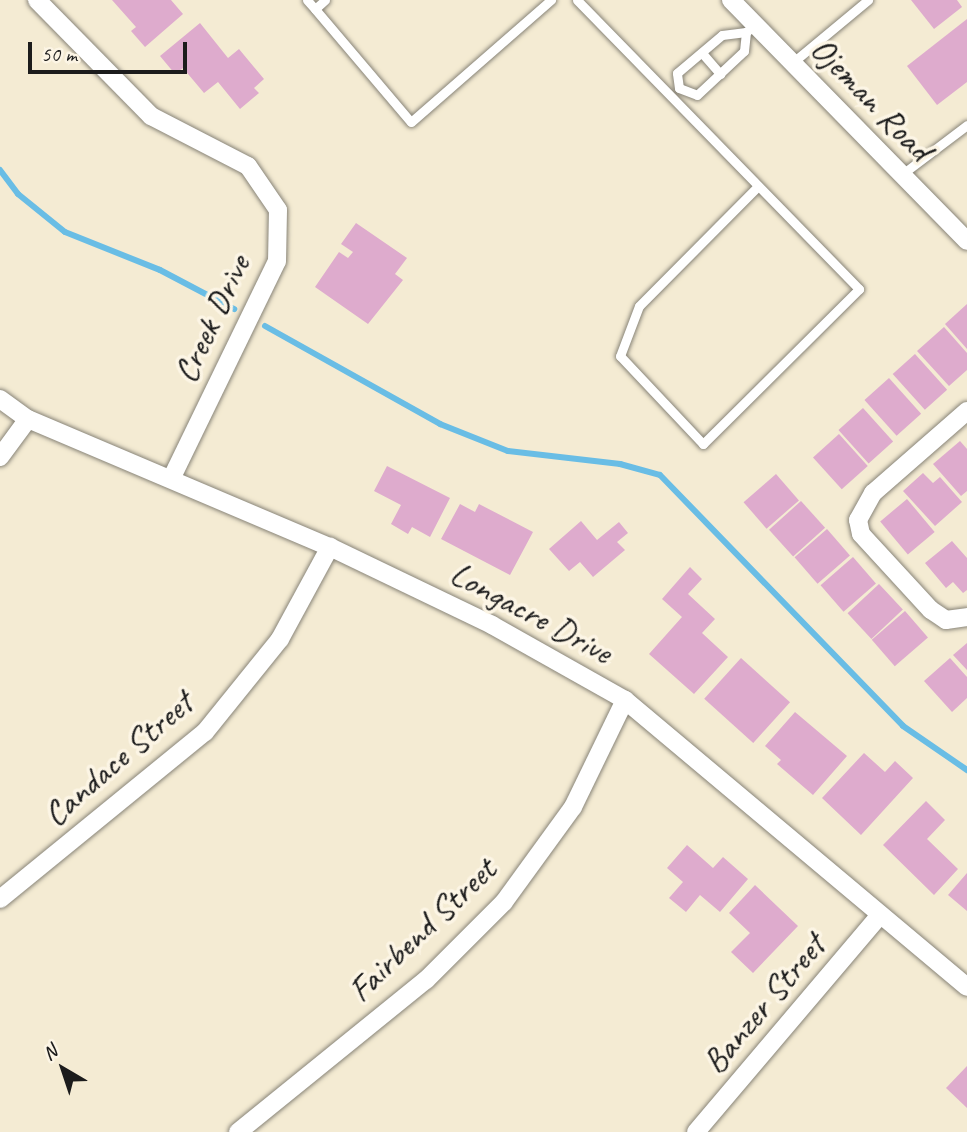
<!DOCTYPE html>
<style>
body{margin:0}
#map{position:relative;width:967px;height:1132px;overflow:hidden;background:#f4ebd3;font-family:Caveat,sans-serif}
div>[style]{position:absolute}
.stream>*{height:6px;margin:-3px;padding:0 3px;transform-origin:3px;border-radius:3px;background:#69bde5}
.building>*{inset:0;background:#deabcd;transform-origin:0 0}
.roads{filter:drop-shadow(0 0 2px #888478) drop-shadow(0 0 2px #888478)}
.service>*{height:9px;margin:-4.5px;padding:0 4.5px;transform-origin:4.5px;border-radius:4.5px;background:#fff}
.minor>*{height:18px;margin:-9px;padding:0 9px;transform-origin:9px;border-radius:9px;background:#fff}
span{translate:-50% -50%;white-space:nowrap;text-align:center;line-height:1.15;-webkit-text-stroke:7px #fcf5e5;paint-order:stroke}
.street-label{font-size:35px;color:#1c1c1c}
.north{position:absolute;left:28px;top:1034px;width:70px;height:70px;-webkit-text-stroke:5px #fcf5e5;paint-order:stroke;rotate:321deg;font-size:19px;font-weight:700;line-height:28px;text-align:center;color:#1c1c1c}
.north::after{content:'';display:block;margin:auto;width:24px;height:32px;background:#1c1c1c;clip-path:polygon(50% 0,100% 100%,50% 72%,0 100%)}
.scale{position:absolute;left:28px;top:42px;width:159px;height:32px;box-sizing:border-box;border:4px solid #1c1c1c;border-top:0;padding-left:9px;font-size:21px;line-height:24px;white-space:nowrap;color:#1c1c1c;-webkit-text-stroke:5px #fcf5e5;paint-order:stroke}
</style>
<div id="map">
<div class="stream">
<i style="left:0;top:170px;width:30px;rotate:53deg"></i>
<i style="left:18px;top:194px;width:60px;rotate:39deg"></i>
<i style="left:65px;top:232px;width:102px;rotate:21.8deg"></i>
<i style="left:160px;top:270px;width:84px;rotate:27.8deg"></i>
<i style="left:265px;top:326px;width:201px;rotate:29.2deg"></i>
<i style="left:440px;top:424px;width:73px;rotate:21.7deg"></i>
<i style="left:508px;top:451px;width:113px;rotate:6.6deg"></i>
<i style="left:620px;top:464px;width:41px;rotate:15.4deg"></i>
<i style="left:660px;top:475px;width:349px;rotate:45.9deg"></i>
<i style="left:903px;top:726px;width:78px;rotate:34.5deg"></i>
</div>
<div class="building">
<i style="clip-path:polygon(112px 0,171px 0,183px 14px,145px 47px,131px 31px,136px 27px)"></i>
<i style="clip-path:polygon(911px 0,957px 0,962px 7px,934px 29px)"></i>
<i style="clip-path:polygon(967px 19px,967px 82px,937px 105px,907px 66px)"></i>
<i style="clip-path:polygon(200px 23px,228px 58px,239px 49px,264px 79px,254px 88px,259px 93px,240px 109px,218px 82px,204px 93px,183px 68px,175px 74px,160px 56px)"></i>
<i style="clip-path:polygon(356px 223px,407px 258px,395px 274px,403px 280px,368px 324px,315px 287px,339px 252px,348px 258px,353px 252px,341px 244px)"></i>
<i style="clip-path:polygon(967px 304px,967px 349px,945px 324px)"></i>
<i style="clip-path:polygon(944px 327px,967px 353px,967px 370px,949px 386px,917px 351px)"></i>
<i style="left:915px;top:354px;width:48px;height:30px;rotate:48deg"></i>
<i style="left:889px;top:378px;width:48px;height:33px;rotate:48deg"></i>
<i style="left:863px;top:408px;width:45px;height:33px;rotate:48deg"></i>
<i style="left:839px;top:434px;width:43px;height:35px;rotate:48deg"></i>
<i style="clip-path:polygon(960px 441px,967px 449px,967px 491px,961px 496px,933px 464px)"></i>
<i style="clip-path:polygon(387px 466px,450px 498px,430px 537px,412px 527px,408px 534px,391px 524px,401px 505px,374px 491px)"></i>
<i style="clip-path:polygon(923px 473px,933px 483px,940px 477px,962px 502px,935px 526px,903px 491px)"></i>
<i style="left:776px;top:474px;width:35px;height:43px;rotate:49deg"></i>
<i style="left:907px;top:499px;width:43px;height:35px;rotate:50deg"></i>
<i style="left:801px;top:501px;width:36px;height:43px;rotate:48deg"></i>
<i style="clip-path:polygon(460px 504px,475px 512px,479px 504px,533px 532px,510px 575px,441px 539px)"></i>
<i style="clip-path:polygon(581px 521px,597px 540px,619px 522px,628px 533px,617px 542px,625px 550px,593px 577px,580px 562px,569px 571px,549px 549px)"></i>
<i style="left:827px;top:529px;width:35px;height:43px;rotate:49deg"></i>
<i style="clip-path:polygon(952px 541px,967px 558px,967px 590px,963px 593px,953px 582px,946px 588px,925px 563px)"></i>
<i style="left:853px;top:557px;width:35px;height:43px;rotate:49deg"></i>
<i style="clip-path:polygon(690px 567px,702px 579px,688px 594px,715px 619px,702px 633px,728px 657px,694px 694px,649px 654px,682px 617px,662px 599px)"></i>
<i style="left:879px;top:584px;width:35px;height:43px;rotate:47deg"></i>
<i style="left:905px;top:611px;width:35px;height:44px;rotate:49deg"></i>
<i style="clip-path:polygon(967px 643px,967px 670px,953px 655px)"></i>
<i style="left:741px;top:658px;width:66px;height:55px;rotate:42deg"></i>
<i style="clip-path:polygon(950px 658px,967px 677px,967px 698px,952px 712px,924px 681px)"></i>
<i style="clip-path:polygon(795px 712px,847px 756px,813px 795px,777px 764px,781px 760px,765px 746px)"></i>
<i style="clip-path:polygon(864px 753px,885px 772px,895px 761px,913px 778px,861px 835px,822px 798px)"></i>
<i style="clip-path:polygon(926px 801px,945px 820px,927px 839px,958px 869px,934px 895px,883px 845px)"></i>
<i style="clip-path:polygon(687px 845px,713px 868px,723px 857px,748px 879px,720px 912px,700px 895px,686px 912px,669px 898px,683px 882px,667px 868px)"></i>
<i style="clip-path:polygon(967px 873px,967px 911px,948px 895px)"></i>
<i style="clip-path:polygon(755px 885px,798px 926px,753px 973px,731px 952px,750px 933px,729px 913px)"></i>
<i style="clip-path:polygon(967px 1066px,967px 1108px,946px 1088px)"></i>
</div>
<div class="roads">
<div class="service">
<i style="left:307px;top:0;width:12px;rotate:48deg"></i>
<i style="left:325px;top:0;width:13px;rotate:138deg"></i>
<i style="left:315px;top:9px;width:148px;rotate:49.7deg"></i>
<i style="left:411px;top:122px;width:186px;rotate:-41.1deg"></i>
<i style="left:577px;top:0;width:404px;rotate:45.7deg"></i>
<i style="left:859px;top:289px;width:220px;rotate:135.2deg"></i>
<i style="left:703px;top:444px;width:121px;rotate:-133.3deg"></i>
<i style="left:620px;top:356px;width:53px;rotate:-69.2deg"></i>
<i style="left:639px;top:306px;width:168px;rotate:-45.2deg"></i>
<i style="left:702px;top:53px;width:28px;rotate:49deg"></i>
<i style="left:792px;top:63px;width:99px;rotate:-39.7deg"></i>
<i style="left:679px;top:88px;width:15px;rotate:-98deg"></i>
<i style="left:677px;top:73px;width:59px;rotate:-40.2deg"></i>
<i style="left:722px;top:35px;width:24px;rotate:-7deg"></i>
<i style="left:746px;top:32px;width:11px;rotate:-38deg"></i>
<i style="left:679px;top:88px;width:19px;rotate:21deg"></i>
<i style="left:697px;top:95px;width:64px;rotate:-43.1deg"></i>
<i style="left:744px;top:51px;width:19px;rotate:-84deg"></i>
<i style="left:901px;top:175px;width:83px;rotate:-37.1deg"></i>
</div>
<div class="minor">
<i style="left:37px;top:0;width:163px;rotate:45.5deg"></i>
<i style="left:151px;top:116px;width:109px;rotate:27.3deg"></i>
<i style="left:248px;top:166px;width:53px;rotate:55.7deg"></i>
<i style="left:278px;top:210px;width:51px;rotate:91.1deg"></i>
<i style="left:277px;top:261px;width:242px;rotate:115.9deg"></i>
<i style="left:731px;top:0;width:337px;rotate:45.6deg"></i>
<i style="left:0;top:399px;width:34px;rotate:36deg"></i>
<i style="left:28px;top:419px;width:328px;rotate:23deg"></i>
<i style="left:330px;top:547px;width:180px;rotate:25.7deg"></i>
<i style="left:492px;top:625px;width:153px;rotate:29.4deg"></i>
<i style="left:625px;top:700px;width:446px;rotate:40deg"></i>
<i style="left:967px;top:411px;width:125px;rotate:138.9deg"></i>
<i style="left:873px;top:493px;width:31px;rotate:119deg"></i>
<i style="left:858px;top:520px;width:14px;rotate:78deg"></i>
<i style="left:861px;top:534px;width:103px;rotate:47.4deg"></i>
<i style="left:931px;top:610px;width:18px;rotate:34deg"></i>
<i style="left:946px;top:620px;width:21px;rotate:-8deg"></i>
<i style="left:0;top:457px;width:47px;rotate:-53.6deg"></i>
<i style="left:0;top:899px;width:264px;rotate:-39.2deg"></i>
<i style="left:205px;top:732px;width:119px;rotate:-51.1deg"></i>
<i style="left:280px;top:639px;width:105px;rotate:-61.5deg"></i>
<i style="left:238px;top:1132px;width:242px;rotate:-39deg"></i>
<i style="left:426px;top:980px;width:110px;rotate:-45deg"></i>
<i style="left:504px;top:902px;width:117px;rotate:-54deg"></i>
<i style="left:573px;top:807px;width:119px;rotate:-64.1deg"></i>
<i style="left:696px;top:1132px;width:283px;rotate:-49.7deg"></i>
</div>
</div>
<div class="street-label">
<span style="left:871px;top:99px;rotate:46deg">Ojeman Road</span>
<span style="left:212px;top:319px;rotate:-65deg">Creek Drive</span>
<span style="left:531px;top:613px;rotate:28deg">Longacre Drive</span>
<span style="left:118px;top:759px;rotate:-41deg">Candace Street</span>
<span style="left:422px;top:930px;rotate:-44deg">Fairbend Street</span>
<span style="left:764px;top:1004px;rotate:-50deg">Banzer Street</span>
</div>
<div class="north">N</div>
<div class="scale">50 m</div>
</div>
